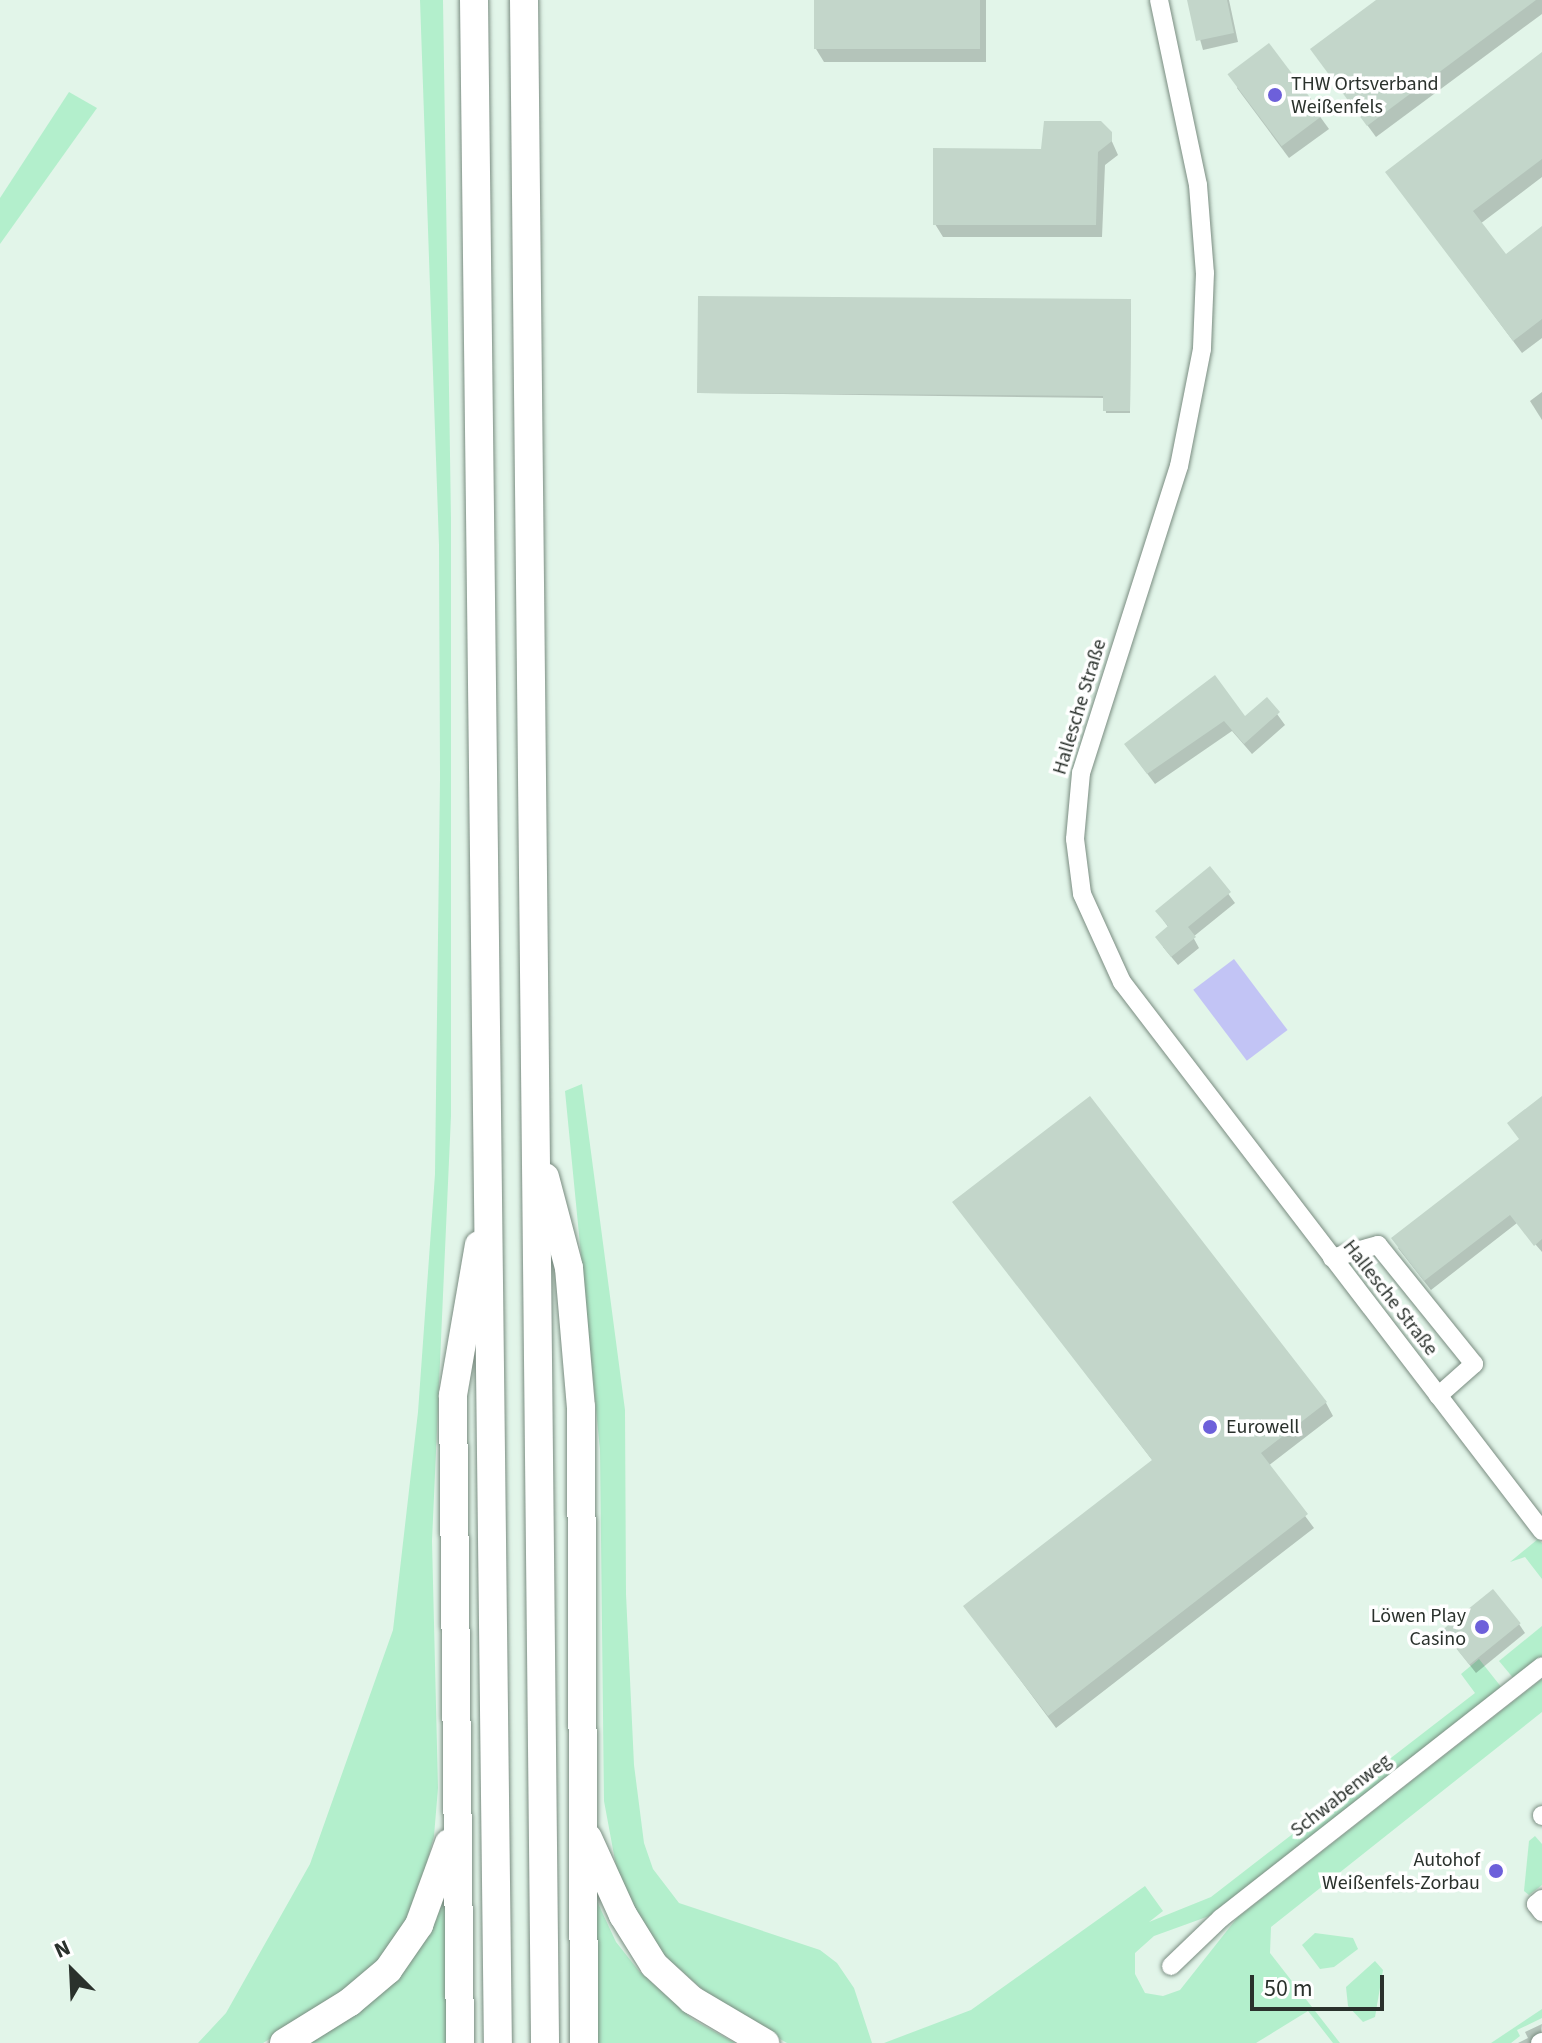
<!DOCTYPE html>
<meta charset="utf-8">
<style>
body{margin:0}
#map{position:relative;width:1542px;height:2043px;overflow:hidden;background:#e2f5e9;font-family:"Source Sans 3",sans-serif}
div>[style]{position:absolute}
.green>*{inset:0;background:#b3efcc}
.water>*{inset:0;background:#c2c4f5;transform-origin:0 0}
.shadow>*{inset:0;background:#0003}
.building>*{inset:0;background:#c3d6ca;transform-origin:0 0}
.roads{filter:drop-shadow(0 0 2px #7a8c81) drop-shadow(0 0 2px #7a8c81)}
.minor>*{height:18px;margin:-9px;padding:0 9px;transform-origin:9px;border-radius:9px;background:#fff}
.highway>*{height:28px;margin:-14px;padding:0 14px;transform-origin:14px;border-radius:14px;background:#fff}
.dots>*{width:22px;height:22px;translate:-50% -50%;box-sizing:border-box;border:4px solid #fff;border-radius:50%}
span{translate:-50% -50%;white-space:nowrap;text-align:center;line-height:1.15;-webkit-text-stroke:7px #fff;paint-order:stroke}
.poi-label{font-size:20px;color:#2a312c}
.left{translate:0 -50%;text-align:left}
.right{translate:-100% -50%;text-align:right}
.street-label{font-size:20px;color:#2a312c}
.north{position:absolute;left:32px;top:1931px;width:80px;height:80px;-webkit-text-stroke:6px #fff;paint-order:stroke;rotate:336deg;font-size:22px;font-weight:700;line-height:32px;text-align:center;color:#2a312c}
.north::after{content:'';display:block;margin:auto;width:28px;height:36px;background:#2a312c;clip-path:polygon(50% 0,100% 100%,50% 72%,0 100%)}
.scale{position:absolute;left:1250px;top:1975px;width:134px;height:36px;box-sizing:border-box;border:4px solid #2a312c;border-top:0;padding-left:10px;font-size:24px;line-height:28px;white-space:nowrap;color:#2a312c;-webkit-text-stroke:6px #fff;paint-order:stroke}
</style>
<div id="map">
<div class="green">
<i style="clip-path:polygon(420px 0,443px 0,451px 519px,451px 1116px,432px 1541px,438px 1788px,434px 1836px,414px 1910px,379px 1961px,320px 2009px,263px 2043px,198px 2043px,226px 2013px,310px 1864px,393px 1630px,418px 1412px,435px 1174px,440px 778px,439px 545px)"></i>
<i style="clip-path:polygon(69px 92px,97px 108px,0 244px,0 198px)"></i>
<i style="clip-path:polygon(582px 1084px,625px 1410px,626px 1594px,634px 1765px,644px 1843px,653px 1869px,679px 1903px,820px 1950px,837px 1963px,854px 1988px,872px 2043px,787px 2043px,719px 2004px,656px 1948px,619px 1882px,604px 1801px,600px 1450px,565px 1091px)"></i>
<i style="clip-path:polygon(1538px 1539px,1542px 1543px,1542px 1579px,1525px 1557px,1510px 1562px)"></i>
<i style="clip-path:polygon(1542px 1626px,1542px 1656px,1514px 1679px,1499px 1661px)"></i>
<i style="clip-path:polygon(1479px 1659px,1502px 1688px,1212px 1915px,1154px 1936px,1135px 1953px,1135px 1974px,1145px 1993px,1163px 1996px,1180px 1990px,1237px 1918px,1542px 1679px,1542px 1712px,1271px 1927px,1270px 1953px,1340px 2043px,1333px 2043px,1308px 2011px,1256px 2043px,884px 2043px,971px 2010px,1145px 1886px,1163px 1911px,1149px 1922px,1211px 1897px,1475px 1693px,1461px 1674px)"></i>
<i style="clip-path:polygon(1535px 1836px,1542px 1844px,1542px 1885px,1529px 1895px,1524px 1891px,1529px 1841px)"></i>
<i style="clip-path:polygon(450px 1882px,450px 2043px,305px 2043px)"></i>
<i style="clip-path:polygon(595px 1897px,616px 1942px,639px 1971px,692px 2019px,735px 2043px,595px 2043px)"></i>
<i style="clip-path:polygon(1315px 1933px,1353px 1938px,1358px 1949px,1334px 1967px,1320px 1969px,1302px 1945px)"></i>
<i style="clip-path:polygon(1375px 1961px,1383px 1970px,1375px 2017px,1363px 2022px,1348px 2006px,1346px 1987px)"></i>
<i style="clip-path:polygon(1542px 2009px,1542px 2018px,1517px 2030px,1520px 2036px,1511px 2043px,1491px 2043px)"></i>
</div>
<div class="water">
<i style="left:1234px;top:959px;width:89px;height:51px;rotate:53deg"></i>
</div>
<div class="shadow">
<i style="clip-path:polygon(816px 0,986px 0,986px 62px,824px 62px,816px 49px)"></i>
<i style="clip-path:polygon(1189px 0,1229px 0,1238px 42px,1203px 50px)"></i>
<i style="clip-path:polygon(1379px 0,1542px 0,1542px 14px,1376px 137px,1312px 50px)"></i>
<i style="clip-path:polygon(1269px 46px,1329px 129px,1289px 158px,1237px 88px)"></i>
<i style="clip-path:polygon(1542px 54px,1542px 177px,1480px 224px,1505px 256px,1542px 229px,1542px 338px,1522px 353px,1387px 172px)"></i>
<i style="clip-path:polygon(1105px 126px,1118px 155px,1105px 165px,1102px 237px,943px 237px,935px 224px,1042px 151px)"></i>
<i style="clip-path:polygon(1131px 303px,1130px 413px,1106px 413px,1105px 398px,699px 393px)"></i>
<i style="clip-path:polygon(1542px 392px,1542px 420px,1530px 401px)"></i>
<i style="clip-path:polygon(1214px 678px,1245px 719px,1267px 700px,1285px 725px,1252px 754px,1232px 731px,1155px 784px,1134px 756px)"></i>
<i style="clip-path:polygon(1210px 869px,1235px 903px,1193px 937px,1199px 948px,1178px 965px,1163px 947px,1169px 928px,1163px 920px)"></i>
<i style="clip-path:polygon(1542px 1098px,1542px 1252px,1517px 1223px,1431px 1290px,1398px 1248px,1521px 1140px)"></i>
<i style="clip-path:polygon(955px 1203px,1326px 1403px,1333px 1416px,1268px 1466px,1314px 1528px,1056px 1728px,965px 1606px,1153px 1461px)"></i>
<i style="clip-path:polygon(1519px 1624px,1525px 1633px,1476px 1673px,1450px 1640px)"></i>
<i style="clip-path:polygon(1542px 2024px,1540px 2043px,1518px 2043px,1528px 2038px,1525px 2032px)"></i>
</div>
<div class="building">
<i style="left:814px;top:0;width:166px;height:49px"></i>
<i style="clip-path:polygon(1187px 0,1227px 0,1234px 33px,1196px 41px)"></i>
<i style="clip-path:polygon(1376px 0,1536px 0,1367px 126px,1310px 49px)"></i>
<i style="left:1269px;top:43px;width:90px;height:52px;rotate:53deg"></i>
<i style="clip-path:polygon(1542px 52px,1542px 159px,1473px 211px,1506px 254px,1542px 226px,1542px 319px,1513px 341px,1385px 172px)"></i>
<i style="clip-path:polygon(1044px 121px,1101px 121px,1112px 132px,1112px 141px,1098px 152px,1096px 225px,933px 225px,933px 148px,1041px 149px)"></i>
<i style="clip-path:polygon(698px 296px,1131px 299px,1130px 411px,1103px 411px,1103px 396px,697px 393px)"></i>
<i style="clip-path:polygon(1215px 675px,1245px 716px,1267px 697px,1280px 712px,1244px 744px,1224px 721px,1147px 774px,1124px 744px)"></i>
<i style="clip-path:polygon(1210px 866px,1231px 892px,1188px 927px,1196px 937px,1171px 957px,1155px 937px,1168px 926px,1155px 911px)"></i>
<i style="clip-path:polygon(1090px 1096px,1327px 1402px,1261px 1453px,1308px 1514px,1048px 1716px,963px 1606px,1152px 1460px,952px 1202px)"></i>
<i style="clip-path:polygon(1542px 1096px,1542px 1239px,1534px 1246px,1510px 1215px,1424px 1281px,1391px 1238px,1519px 1139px,1507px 1123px)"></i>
<i style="left:1493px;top:1589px;width:44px;height:66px;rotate:51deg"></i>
</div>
<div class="roads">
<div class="minor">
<i style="left:1159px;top:0;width:189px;rotate:78.1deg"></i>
<i style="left:1198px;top:185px;width:88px;rotate:85.5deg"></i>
<i style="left:1205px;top:273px;width:76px;rotate:92.3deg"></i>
<i style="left:1202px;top:349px;width:119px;rotate:101.1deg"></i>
<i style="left:1179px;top:466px;width:322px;rotate:107.7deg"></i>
<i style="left:1081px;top:773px;width:66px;rotate:95.2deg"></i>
<i style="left:1075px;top:839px;width:55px;rotate:82.7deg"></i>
<i style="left:1082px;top:894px;width:97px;rotate:65.6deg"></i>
<i style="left:1122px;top:982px;width:691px;rotate:52.58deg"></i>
<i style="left:1332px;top:1258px;width:48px;rotate:-15.8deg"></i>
<i style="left:1378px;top:1245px;width:153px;rotate:51.1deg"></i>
<i style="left:1474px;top:1364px;width:48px;rotate:138.4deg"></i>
<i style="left:1542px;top:1815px;width:1px;rotate:90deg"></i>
<i style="left:1542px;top:1899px;width:8px;rotate:140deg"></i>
<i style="left:1536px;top:1904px;width:10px;rotate:53deg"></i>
<i style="left:1171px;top:1966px;width:69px;rotate:-43.8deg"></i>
<i style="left:1221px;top:1918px;width:408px;rotate:-38.1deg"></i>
<i style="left:1540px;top:2043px;width:2px;rotate:-27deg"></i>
</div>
<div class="highway">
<i style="left:474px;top:0;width:2043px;rotate:89.33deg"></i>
<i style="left:524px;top:0;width:2043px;rotate:89.41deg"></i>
<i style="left:545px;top:1177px;width:94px;rotate:75.2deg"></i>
<i style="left:569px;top:1268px;width:140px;rotate:85.1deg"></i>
<i style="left:581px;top:1407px;width:636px;rotate:89.73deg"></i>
<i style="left:588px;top:1838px;width:85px;rotate:65.6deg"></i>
<i style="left:623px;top:1915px;width:59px;rotate:58.2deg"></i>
<i style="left:654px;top:1965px;width:52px;rotate:42.6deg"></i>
<i style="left:692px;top:2000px;width:85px;rotate:30.5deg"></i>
<i style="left:284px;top:2043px;width:78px;rotate:-31.8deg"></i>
<i style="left:350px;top:2002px;width:50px;rotate:-40.1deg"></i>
<i style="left:388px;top:1970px;width:55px;rotate:-55.4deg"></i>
<i style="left:419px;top:1925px;width:87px;rotate:-69.9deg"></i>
<i style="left:460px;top:2043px;width:648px;rotate:-90.62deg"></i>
<i style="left:453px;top:1395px;width:152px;rotate:-80.2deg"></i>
</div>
</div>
<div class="dots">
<i style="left:1275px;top:95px;background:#6d60da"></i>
<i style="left:1210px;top:1427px;background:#6d60da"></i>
<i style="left:1482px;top:1627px;background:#6d60da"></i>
<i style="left:1496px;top:1871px;background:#6d60da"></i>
</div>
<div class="poi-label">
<span class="left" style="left:1291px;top:96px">THW Ortsverband<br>Weißenfels</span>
<span class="left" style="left:1226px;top:1427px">Eurowell</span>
<span class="right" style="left:1466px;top:1628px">Löwen Play<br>Casino</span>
<span class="right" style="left:1480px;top:1872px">Autohof<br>Weißenfels-Zorbau</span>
</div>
<div class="street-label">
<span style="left:1080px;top:707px;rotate:-73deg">Hallesche Straße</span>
<span style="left:1390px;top:1298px;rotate:52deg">Hallesche Straße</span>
<span style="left:1341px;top:1796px;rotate:-38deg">Schwabenweg</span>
</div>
<div class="north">N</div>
<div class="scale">50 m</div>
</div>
